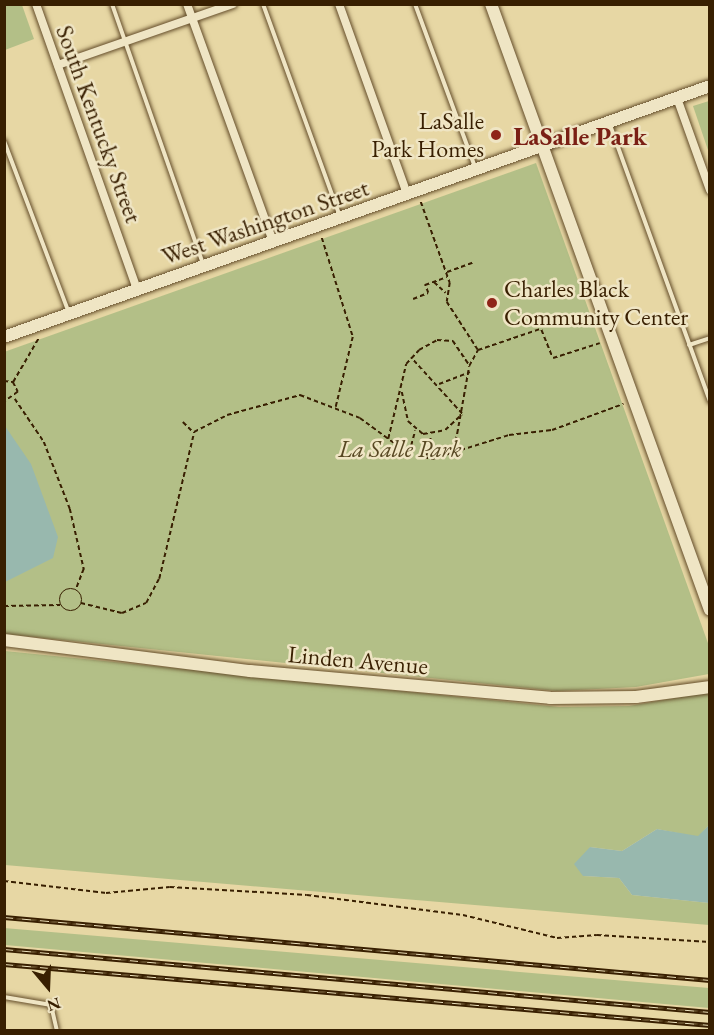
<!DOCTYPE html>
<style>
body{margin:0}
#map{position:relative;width:714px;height:1035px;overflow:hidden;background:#e7d7a4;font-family:"EB Garamond",serif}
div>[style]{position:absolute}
.green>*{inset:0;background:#b3bf87}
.water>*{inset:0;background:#98b8ae}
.path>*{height:1.5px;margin-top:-0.75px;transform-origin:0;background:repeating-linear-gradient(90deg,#381f01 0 4.5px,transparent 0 7.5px)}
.path>.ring{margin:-0.75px;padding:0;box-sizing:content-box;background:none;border:1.5px solid #381f01;border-radius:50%}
.roads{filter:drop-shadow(0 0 2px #644d2a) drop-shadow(0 0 2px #644d2a)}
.lane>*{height:4px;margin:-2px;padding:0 2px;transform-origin:2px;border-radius:2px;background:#efe5c4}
.street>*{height:8px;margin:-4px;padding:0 4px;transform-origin:4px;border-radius:4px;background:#efe5c4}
.secondary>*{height:12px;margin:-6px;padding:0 6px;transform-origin:6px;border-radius:6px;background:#efe5c4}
.rail>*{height:5px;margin-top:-2.5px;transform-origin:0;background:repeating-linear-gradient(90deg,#efe5c4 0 9px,#381f01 0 18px);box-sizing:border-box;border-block:2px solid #381f01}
.dots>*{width:16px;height:16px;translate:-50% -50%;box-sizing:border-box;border:3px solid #efe5c4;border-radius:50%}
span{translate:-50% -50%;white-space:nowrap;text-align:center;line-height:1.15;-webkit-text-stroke:5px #efe5c4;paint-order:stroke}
.poi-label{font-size:24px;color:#381f01}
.right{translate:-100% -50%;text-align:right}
.left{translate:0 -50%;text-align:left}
.street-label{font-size:24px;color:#381f01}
.park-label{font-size:24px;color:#574722;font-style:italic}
.neighbourhood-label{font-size:26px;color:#7a1f14;font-weight:700}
.frame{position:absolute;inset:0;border:6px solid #381f01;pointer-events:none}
.north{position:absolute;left:18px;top:957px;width:60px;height:60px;-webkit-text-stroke:4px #efe5c4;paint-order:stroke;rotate:161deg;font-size:16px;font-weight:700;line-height:24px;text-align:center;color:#381f01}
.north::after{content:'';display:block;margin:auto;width:21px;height:27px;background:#381f01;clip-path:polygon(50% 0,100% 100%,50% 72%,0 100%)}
</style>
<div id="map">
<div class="green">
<i style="clip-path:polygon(4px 5px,22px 5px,34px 39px,5px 50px)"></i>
<i style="clip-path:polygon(709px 101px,710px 101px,709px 153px,693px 106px)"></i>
<i style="clip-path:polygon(536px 163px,709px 646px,709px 674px,636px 687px,557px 691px,5px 634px,4px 352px)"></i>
<i style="clip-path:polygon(5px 651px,559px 707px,629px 706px,709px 692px,709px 825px,698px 837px,657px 829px,622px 851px,590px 847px,583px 876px,619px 878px,632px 895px,709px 903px,709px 925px,5px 865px)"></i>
<i style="clip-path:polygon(4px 928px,709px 988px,709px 1008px,5px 945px)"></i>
</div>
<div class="water">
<i style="clip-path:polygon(5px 426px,31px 464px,58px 537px,53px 558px,5px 582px)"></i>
<i style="clip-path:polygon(709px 825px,709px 903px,632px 895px,619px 878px,583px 876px,574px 864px,590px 847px,622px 851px,657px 829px,698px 836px)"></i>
</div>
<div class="path">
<i style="left:421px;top:202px;width:86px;rotate:70.3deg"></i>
<i style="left:450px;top:283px;width:19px;rotate:99deg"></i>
<i style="left:447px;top:302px;width:57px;rotate:57.1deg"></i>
<i style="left:322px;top:238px;width:104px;rotate:72.6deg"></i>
<i style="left:353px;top:337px;width:72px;rotate:103.7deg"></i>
<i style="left:447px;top:272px;width:27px;rotate:-20deg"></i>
<i style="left:434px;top:282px;width:16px;rotate:43deg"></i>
<i style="left:413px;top:299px;width:16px;rotate:-22deg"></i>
<i style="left:428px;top:293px;width:9px;rotate:-111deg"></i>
<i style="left:425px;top:285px;width:23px;rotate:-20deg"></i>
<i style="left:536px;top:316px;width:45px;rotate:68deg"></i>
<i style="left:553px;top:358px;width:49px;rotate:-17.7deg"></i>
<i style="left:4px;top:381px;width:9px;rotate:6deg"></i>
<i style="left:13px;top:382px;width:11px;rotate:63deg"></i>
<i style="left:18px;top:392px;width:17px;rotate:144deg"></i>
<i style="left:13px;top:382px;width:50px;rotate:-59.8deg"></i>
<i style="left:439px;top:384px;width:33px;rotate:-21deg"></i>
<i style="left:402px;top:392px;width:30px;rotate:78deg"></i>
<i style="left:408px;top:421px;width:20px;rotate:41deg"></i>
<i style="left:423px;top:434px;width:22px;rotate:-10deg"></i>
<i style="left:445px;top:430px;width:23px;rotate:-43deg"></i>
<i style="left:462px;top:414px;width:76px;rotate:-132.3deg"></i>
<i style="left:15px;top:399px;width:52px;rotate:56deg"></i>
<i style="left:44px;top:442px;width:72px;rotate:68.8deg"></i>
<i style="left:70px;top:509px;width:62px;rotate:76.9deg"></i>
<i style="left:84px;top:569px;width:22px;rotate:111deg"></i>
<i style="left:183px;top:422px;width:14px;rotate:45deg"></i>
<i style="left:388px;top:439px;width:77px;rotate:-76.5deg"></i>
<i style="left:406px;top:364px;width:19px;rotate:-47deg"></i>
<i style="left:419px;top:350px;width:21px;rotate:-29deg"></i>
<i style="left:437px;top:340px;width:16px;rotate:4deg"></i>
<i style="left:453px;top:341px;width:29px;rotate:56deg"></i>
<i style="left:409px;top:453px;width:23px;rotate:-75deg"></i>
<i style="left:453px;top:456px;width:91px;rotate:-79.9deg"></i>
<i style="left:469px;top:366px;width:18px;rotate:-61deg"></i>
<i style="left:478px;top:350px;width:65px;rotate:-18.7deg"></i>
<i style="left:426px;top:457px;width:22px;rotate:-77deg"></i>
<i class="ring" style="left:60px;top:589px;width:20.5px;height:20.5px"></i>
<i style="left:81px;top:603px;width:42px;rotate:13.7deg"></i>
<i style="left:122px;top:613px;width:26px;rotate:-23deg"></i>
<i style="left:146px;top:603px;width:27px;rotate:-62deg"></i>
<i style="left:159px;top:579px;width:151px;rotate:-76.6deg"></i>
<i style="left:194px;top:432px;width:37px;rotate:-27deg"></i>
<i style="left:227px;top:415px;width:76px;rotate:-15.3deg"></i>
<i style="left:300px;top:395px;width:64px;rotate:21deg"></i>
<i style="left:360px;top:418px;width:61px;rotate:36.3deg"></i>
<i style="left:409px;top:454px;width:24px;rotate:12deg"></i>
<i style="left:432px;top:459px;width:81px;rotate:-17.3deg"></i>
<i style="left:509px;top:435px;width:43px;rotate:-6.6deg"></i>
<i style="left:552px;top:430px;width:76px;rotate:-20.1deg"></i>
<i style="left:4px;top:606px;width:56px;rotate:-1deg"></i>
<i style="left:4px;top:881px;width:103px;rotate:6.7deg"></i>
<i style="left:106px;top:893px;width:64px;rotate:-5.4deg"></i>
<i style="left:170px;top:887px;width:137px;rotate:3.3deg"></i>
<i style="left:307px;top:895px;width:157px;rotate:7.3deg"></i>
<i style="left:463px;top:915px;width:97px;rotate:13.7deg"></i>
<i style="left:557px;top:938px;width:40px;rotate:-4.3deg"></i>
<i style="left:597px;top:935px;width:113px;rotate:3.5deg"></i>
</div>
<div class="roads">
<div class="lane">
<i style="left:112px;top:4px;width:275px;rotate:70.7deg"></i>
<i style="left:263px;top:4px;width:223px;rotate:70.1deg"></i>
<i style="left:415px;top:4px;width:174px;rotate:69.8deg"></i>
<i style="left:610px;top:125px;width:294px;rotate:70.1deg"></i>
<i style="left:4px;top:141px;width:184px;rotate:69.3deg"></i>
<i style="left:689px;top:345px;width:22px;rotate:-18deg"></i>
<i style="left:4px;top:997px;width:48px;rotate:9.7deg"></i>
<i style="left:51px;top:1005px;width:26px;rotate:77deg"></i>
</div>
<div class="street">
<i style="left:36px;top:4px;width:303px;rotate:70.5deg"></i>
<i style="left:187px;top:4px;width:253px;rotate:70.1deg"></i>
<i style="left:339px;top:4px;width:202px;rotate:70.3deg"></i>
<i style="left:58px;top:65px;width:185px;rotate:-19.2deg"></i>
<i style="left:677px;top:98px;width:98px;rotate:70.3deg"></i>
</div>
<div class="secondary">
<i style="left:491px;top:4px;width:644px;rotate:70.13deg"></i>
<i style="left:4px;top:337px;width:749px;rotate:-19.57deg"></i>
<i style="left:4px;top:640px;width:248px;rotate:7.2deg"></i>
<i style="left:250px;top:671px;width:301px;rotate:5.1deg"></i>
<i style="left:550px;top:698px;width:86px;rotate:-0.7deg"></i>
<i style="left:636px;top:697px;width:75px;rotate:-7.7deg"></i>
</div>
</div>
<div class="rail">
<i style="left:4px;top:917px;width:709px;rotate:5.1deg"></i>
<i style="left:4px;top:949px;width:709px;rotate:5.1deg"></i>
<i style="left:4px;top:964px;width:709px;rotate:4.94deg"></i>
</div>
<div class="dots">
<i style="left:496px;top:135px;background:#8f2418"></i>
<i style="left:492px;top:303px;background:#8f2418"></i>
</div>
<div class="poi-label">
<span class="right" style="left:484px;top:135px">LaSalle<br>Park Homes</span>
<span class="left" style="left:504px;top:303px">Charles Black<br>Community Center</span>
</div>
<div class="street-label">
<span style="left:99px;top:124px;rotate:70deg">South Kentucky Street</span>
<span style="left:265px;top:222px;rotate:-19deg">West Washington Street</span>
<span style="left:358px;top:660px;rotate:5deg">Linden Avenue</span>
</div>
<div class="park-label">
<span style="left:400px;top:449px">La Salle Park</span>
</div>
<div class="neighbourhood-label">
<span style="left:580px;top:137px">LaSalle Park</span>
</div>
<div class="frame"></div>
<div class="north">N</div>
</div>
